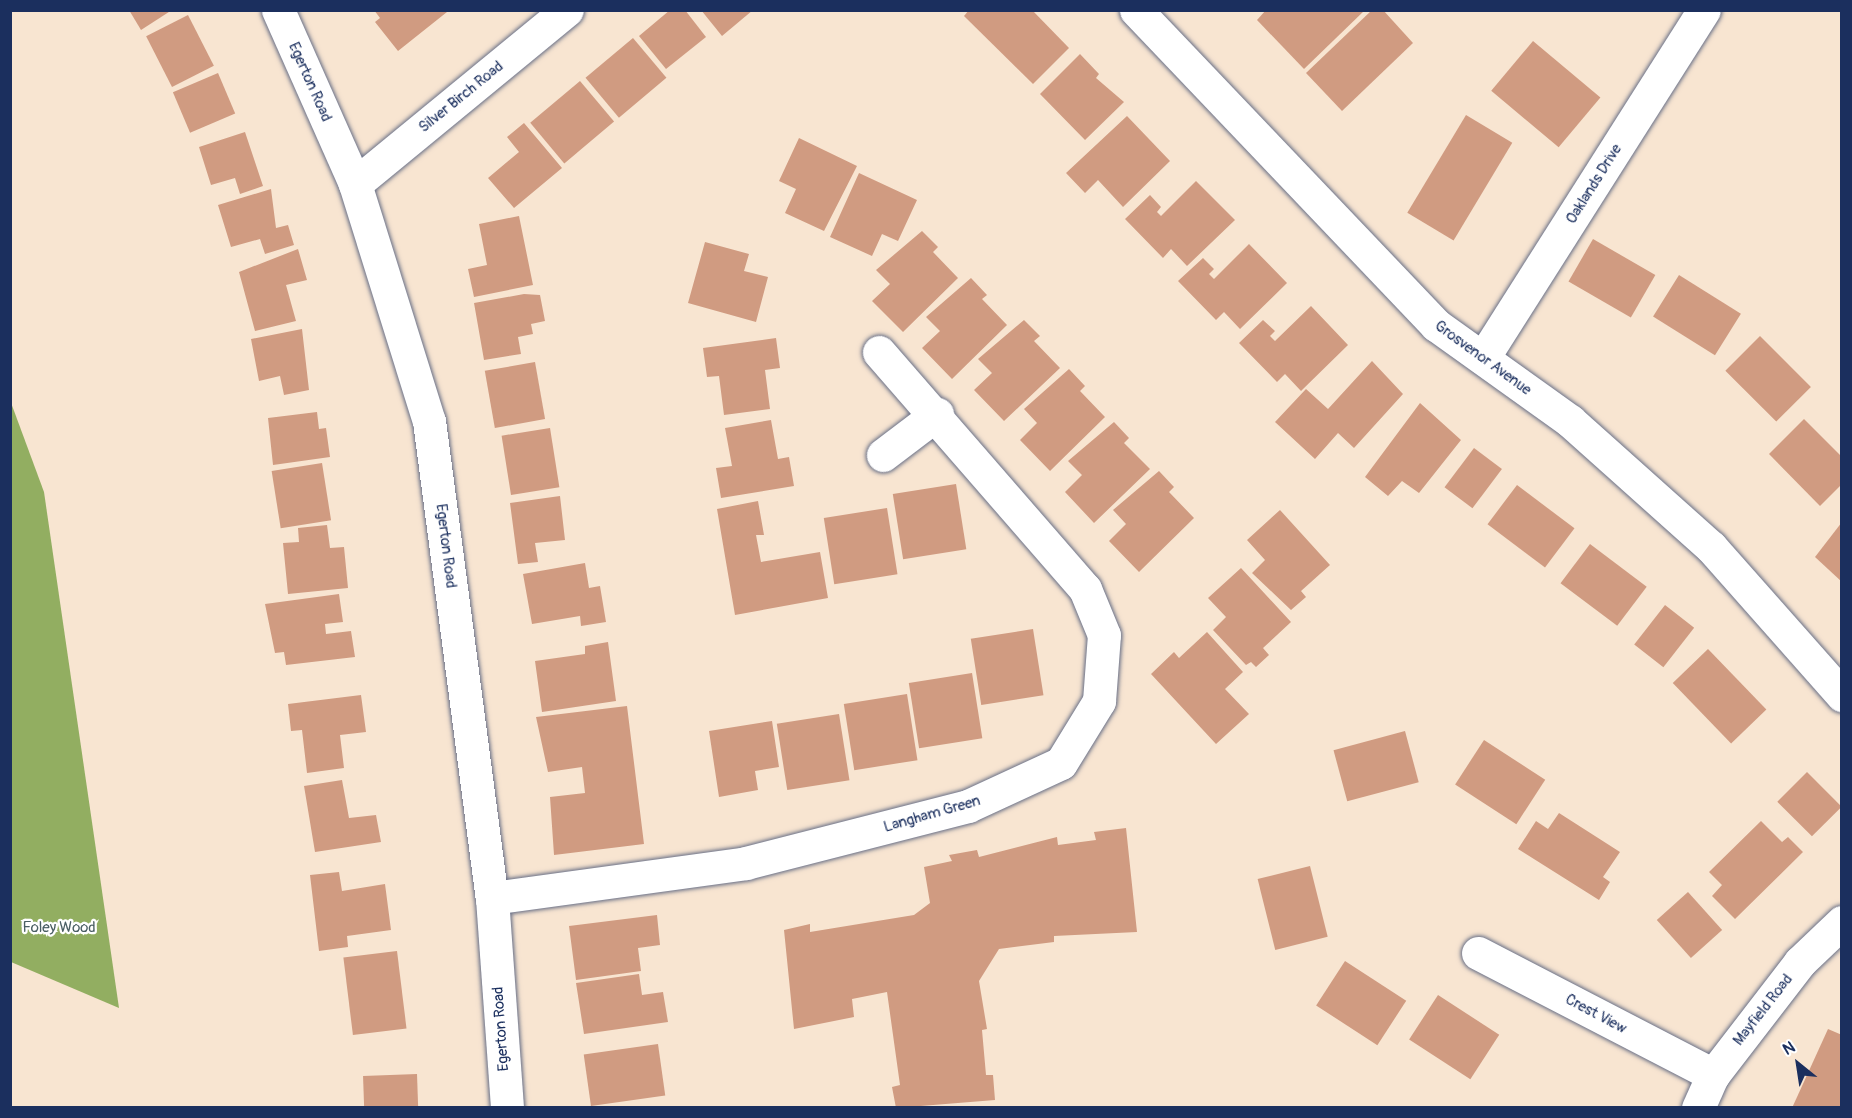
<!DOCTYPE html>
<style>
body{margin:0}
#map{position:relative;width:1852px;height:1118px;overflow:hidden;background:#f8e5d1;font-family:Pangolin,sans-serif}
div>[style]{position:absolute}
.forest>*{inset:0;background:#92ae61}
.building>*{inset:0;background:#d09b81;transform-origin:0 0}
.roads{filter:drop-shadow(0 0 2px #686f86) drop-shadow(0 0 2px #686f86)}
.minor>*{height:33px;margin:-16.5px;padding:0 16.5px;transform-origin:16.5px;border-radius:16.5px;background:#fff}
span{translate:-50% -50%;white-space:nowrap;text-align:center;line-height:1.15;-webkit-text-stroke:4.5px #fff;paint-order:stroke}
.street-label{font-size:15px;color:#1b2f5e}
.park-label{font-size:15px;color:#4a5e63}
.frame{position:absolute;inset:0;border:12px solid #1b2f5e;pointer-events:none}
.north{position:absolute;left:1768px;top:1034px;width:60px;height:60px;-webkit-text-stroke:4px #fff;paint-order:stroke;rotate:330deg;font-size:16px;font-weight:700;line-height:24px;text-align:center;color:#1b2f5e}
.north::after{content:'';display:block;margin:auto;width:21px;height:27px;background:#1b2f5e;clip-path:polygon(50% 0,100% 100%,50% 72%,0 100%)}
</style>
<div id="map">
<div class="forest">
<i style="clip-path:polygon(10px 400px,44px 492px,119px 1008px,11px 962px)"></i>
</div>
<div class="building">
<i style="clip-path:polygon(129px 10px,172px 10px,141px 30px)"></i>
<i style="clip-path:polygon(374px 10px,446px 10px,447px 12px,398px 51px,375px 22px,380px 18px)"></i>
<i style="clip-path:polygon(670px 10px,685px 10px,706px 37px,666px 69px,639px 36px)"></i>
<i style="clip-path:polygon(701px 10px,753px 10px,722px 36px)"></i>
<i style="clip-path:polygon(969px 10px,1032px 10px,1069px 48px,1033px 84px,964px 16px)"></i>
<i style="clip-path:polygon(1266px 10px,1365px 10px,1304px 69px,1257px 20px)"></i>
<i style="clip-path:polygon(1372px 10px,1383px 10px,1413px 43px,1342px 111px,1306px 73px)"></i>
<i style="left:188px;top:15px;width:57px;height:47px;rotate:63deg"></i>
<i style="left:633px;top:38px;width:52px;height:62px;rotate:50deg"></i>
<i style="left:1533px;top:41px;width:88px;height:65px;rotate:40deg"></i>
<i style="clip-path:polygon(1080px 54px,1099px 74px,1096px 78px,1124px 102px,1085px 140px,1040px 94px)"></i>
<i style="left:218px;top:73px;width:44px;height:49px;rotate:67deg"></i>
<i style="left:580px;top:81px;width:53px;height:65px;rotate:50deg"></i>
<i style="left:1466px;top:115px;width:54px;height:114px;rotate:31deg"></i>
<i style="clip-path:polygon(1127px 116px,1170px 161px,1123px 207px,1098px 180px,1085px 193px,1066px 173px)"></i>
<i style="clip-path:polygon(524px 123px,562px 168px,514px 208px,488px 178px,519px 152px,507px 137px)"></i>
<i style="clip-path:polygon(245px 132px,263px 186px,240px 194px,235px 178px,211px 185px,199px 147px)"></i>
<i style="clip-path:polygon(799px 138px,857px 166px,824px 231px,785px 213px,796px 189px,779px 181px)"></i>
<i style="clip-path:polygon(859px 173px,917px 200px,898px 241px,882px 234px,872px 256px,830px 237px)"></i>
<i style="clip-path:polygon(1196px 181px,1235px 220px,1187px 266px,1171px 249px,1163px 258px,1125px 219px,1150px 195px,1161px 207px,1157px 212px,1161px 216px)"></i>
<i style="clip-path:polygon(271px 189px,276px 228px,288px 225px,294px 245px,265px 254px,260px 239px,231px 247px,218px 205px)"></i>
<i style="clip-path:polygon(519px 216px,533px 285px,474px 297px,468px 269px,487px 265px,479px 224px)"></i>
<i style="clip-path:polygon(922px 231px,938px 247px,933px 252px,958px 278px,903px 332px,872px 301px,890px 284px,876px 270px)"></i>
<i style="left:1593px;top:239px;width:72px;height:49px;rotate:30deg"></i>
<i style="clip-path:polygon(705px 242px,749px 254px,744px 271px,768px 277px,756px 322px,688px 303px)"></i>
<i style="clip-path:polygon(1249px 244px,1287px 283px,1240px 329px,1224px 312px,1216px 320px,1178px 281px,1203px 258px,1214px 269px,1209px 274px,1214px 279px)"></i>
<i style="clip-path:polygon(298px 249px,307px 280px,286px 285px,296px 321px,255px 331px,239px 272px)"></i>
<i style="left:1679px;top:275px;width:73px;height:49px;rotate:32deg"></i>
<i style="clip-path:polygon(971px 278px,987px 295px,982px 299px,1007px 325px,952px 379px,922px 348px,940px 331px,926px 317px)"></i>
<i style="clip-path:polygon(524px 294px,540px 295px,545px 321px,531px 324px,533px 334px,518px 337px,521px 354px,484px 360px,474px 303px)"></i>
<i style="clip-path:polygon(1311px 306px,1348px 345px,1301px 391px,1285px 374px,1277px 382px,1239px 343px,1263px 320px,1275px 331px,1270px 336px,1275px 341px)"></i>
<i style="clip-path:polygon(1024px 320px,1040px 336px,1034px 341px,1060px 368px,1004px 421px,974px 390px,992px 373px,978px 359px)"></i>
<i style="clip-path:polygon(302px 329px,309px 390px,284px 395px,280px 376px,259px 381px,251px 339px)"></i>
<i style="left:1760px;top:336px;width:72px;height:49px;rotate:45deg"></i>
<i style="clip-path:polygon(776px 338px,780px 368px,765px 370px,770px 409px,724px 415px,719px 376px,707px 377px,703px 348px)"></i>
<i style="clip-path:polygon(1372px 361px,1403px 394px,1354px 448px,1338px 433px,1315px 459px,1275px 422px,1306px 389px,1328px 409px)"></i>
<i style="left:535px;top:362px;width:58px;height:51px;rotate:80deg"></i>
<i style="clip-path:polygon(1069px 369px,1085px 386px,1080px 391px,1105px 417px,1050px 471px,1020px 440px,1037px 423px,1024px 409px)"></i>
<i style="clip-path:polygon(1420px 403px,1461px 440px,1419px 493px,1402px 481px,1388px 496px,1365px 477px)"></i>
<i style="clip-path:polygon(317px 412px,319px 429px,326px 428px,330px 457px,273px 465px,268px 418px)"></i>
<i style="clip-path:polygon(1804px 419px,1842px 457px,1842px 484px,1820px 506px,1769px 454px)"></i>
<i style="clip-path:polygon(771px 420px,778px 459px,789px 457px,794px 486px,721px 498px,716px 468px,732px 466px,725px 428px)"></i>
<i style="clip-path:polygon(1114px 422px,1129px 438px,1124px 443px,1150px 469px,1094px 523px,1065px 492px,1082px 475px,1068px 461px)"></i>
<i style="left:550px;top:428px;width:60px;height:49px;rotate:81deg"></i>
<i style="left:1474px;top:448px;width:35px;height:49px;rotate:37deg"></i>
<i style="left:322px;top:463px;width:58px;height:51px;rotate:81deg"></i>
<i style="clip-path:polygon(1159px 471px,1174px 487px,1169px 492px,1194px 518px,1139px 572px,1109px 541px,1126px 524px,1113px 510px)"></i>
<i style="left:956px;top:484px;width:66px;height:64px;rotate:81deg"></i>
<i style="left:1517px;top:485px;width:72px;height:49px;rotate:37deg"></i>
<i style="clip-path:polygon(560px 496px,565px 540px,535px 543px,538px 562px,518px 564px,510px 503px)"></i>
<i style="clip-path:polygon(758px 501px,764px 535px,756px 535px,761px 562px,820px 552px,828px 598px,735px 615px,717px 509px)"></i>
<i style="left:887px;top:508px;width:67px;height:64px;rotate:81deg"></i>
<i style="clip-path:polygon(1280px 510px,1330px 565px,1301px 591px,1306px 597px,1291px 610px,1252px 573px,1265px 560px,1247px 540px)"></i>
<i style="clip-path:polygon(1842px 522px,1842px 582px,1815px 557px)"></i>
<i style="clip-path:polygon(327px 525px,330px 548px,344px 547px,348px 588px,288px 594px,283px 543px,299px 542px,298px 528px)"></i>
<i style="left:1590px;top:544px;width:71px;height:49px;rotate:37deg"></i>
<i style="clip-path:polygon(585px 563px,589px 588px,600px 586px,606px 622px,581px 626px,580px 616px,532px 624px,523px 574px)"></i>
<i style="clip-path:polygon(1241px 568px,1291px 622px,1263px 648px,1269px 655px,1256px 667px,1251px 662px,1246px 665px,1213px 630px,1226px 617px,1208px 598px)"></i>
<i style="clip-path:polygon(339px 594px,343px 622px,325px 624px,326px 634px,351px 631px,355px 657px,286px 665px,284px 652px,275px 653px,265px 604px)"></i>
<i style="left:1665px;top:605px;width:37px;height:50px;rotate:38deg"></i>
<i style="left:1033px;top:629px;width:67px;height:63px;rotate:81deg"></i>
<i style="clip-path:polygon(1207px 632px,1243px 672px,1225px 689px,1249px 714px,1216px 744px,1151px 674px,1174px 652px,1179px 658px)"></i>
<i style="clip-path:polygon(608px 642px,616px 701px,542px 712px,535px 661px,585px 654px,585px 646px)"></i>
<i style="left:1708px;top:649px;width:84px;height:49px;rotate:46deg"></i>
<i style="left:972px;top:673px;width:66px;height:64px;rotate:81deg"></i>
<i style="left:907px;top:694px;width:67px;height:64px;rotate:81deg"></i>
<i style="clip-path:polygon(361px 695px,366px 732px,340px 735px,344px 768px,307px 773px,302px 730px,291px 731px,288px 704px)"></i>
<i style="clip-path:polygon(627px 706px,644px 844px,554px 855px,550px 797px,585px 793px,582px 767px,548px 772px,536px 717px)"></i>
<i style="left:839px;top:714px;width:67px;height:63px;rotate:81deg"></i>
<i style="clip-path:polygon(772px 721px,779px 767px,755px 771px,758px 790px,719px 797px,709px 731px)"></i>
<i style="left:1405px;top:731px;width:53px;height:74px;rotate:75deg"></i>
<i style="left:1484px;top:740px;width:73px;height:53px;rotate:33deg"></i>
<i style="left:1807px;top:772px;width:49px;height:42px;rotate:45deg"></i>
<i style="clip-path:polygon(342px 780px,349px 818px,376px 815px,381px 842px,315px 852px,304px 786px)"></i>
<i style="clip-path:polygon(1559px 813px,1620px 852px,1603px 877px,1610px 882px,1599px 900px,1518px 849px,1536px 821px,1548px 829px)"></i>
<i style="clip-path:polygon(1761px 821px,1782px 842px,1788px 837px,1803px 852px,1735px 919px,1712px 896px,1722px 885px,1709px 872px)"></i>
<i style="clip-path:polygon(1126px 828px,1137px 932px,1054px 936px,1054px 942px,999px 949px,979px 981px,987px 1029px,982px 1030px,986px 1075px,993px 1075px,995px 1100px,896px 1108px,892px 1087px,900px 1085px,887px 992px,852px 999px,854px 1017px,794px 1029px,784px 930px,810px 924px,810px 932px,914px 915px,930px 903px,924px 867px,952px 861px,949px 855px,977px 850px,979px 857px,1057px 837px,1058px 845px,1096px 840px,1094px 832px)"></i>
<i style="left:1310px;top:866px;width:73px;height:54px;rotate:76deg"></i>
<i style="clip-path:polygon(339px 872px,342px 891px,385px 884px,391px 930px,347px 936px,348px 947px,319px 951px,310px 875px)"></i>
<i style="left:1688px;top:892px;width:51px;height:42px;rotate:48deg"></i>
<i style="clip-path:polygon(657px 915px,660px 945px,638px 948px,641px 971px,576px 980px,569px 926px)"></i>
<i style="left:397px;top:951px;width:78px;height:54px;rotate:83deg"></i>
<i style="left:1345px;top:961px;width:73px;height:53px;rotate:33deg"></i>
<i style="clip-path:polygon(639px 974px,642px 995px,663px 992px,668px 1022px,584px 1034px,576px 983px)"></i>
<i style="left:1438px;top:995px;width:73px;height:53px;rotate:33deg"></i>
<i style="clip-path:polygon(1828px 1029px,1842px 1035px,1842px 1108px,1792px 1108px)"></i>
<i style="left:658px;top:1044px;width:52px;height:75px;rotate:82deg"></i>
<i style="left:417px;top:1074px;width:34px;height:54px;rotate:88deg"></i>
</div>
<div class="roads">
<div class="minor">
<i style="left:278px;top:10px;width:190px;rotate:66.1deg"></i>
<i style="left:355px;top:184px;width:248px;rotate:72.7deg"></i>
<i style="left:429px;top:421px;width:481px;rotate:82.5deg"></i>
<i style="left:492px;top:898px;width:211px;rotate:85.9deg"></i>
<i style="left:1136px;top:10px;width:435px;rotate:46.4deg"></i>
<i style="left:1436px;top:325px;width:165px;rotate:35.6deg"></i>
<i style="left:1570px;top:421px;width:189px;rotate:41.8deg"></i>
<i style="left:1711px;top:547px;width:198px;rotate:48.5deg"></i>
<i style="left:355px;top:184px;width:274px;rotate:-39.4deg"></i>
<i style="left:1483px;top:358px;width:412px;rotate:-57.6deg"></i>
<i style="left:883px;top:455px;width:68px;rotate:-37.2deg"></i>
<i style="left:492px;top:898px;width:256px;rotate:-7.8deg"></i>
<i style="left:746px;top:863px;width:229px;rotate:-14.4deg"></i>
<i style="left:968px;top:806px;width:102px;rotate:-24.8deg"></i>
<i style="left:1061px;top:763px;width:73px;rotate:-58.5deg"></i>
<i style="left:1099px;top:701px;width:66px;rotate:-85.7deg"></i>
<i style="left:1104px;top:635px;width:50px;rotate:-112.4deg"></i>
<i style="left:1085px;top:589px;width:314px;rotate:-131deg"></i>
<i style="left:1478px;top:953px;width:265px;rotate:27.4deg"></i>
<i style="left:1698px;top:1108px;width:36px;rotate:-66deg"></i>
<i style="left:1713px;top:1075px;width:143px;rotate:-52.4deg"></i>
<i style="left:1800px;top:962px;width:58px;rotate:-43.6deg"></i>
</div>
</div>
<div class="street-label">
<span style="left:310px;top:82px;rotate:66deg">Egerton Road</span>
<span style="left:461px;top:97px;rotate:-39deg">Silver Birch Road</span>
<span style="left:1594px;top:184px;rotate:-58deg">Oaklands Drive</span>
<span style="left:1483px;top:358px;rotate:36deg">Grosvenor Avenue</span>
<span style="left:446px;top:546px;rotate:83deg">Egerton Road</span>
<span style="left:932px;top:814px;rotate:-16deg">Langham Green</span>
<span style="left:1763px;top:1010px;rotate:-52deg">Mayfield Road</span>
<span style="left:1596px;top:1014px;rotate:28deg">Crest View</span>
<span style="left:501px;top:1029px;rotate:-94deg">Egerton Road</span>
</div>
<div class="park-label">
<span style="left:59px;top:928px">Foley Wood</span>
</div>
<div class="frame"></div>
<div class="north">N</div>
</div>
